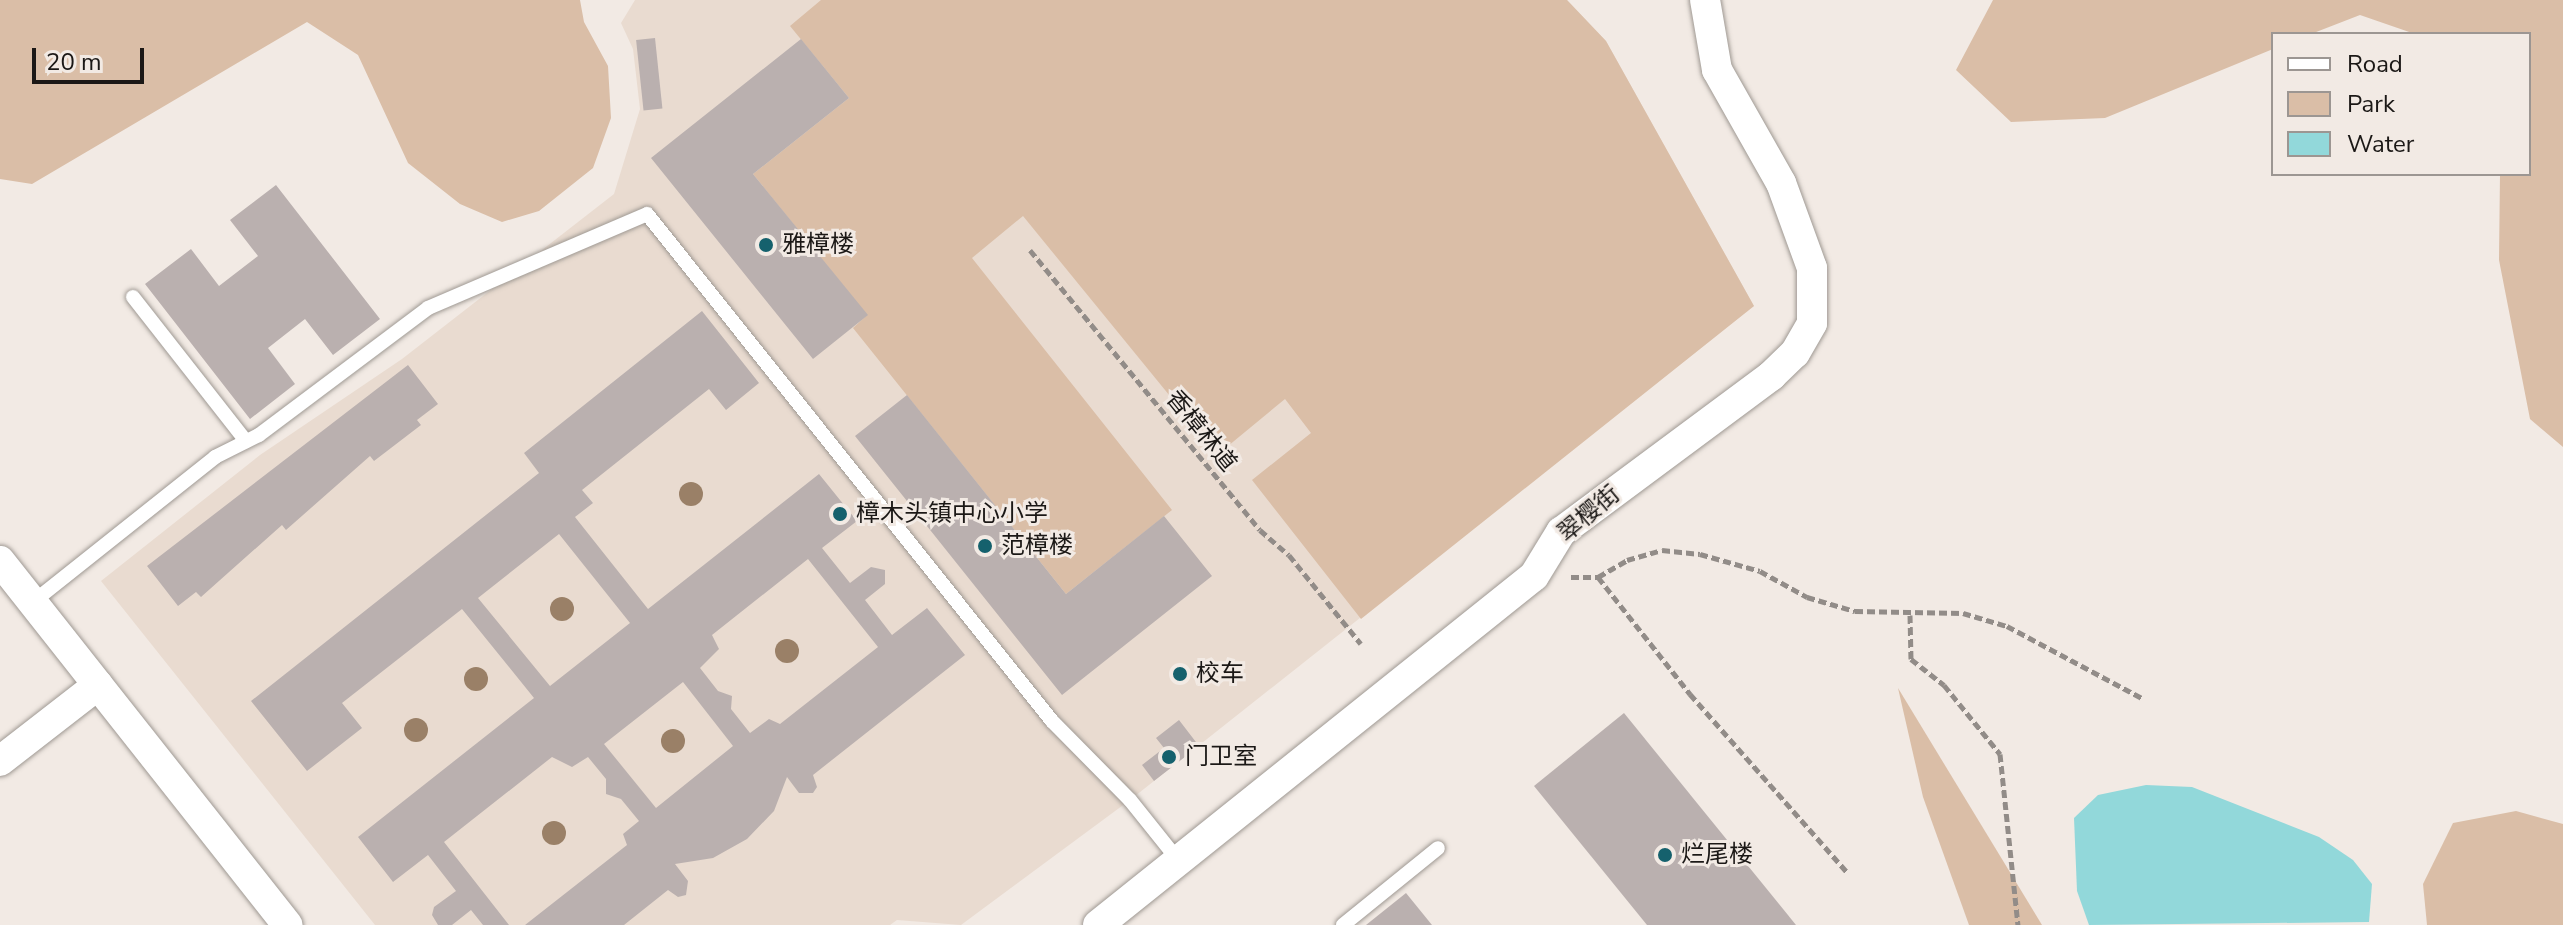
<!DOCTYPE html>
<meta charset="utf-8">
<style>
body{margin:0}
#map{position:relative;width:2563px;height:925px;overflow:hidden;background:#f2eae4;font-family:"Nunito Sans","Noto Sans SC",sans-serif}
div>[style]{position:absolute}
.built>*{inset:0;background:#e9dbd0}
.green>*{inset:0;background:#dabea7}
.water>*{inset:0;background:#92d8da}
.building>*{inset:0;background:#bab0af;transform-origin:0 0}
.path>*{height:5px;margin-top:-2.5px;transform-origin:0;background:repeating-linear-gradient(90deg,#928c88 0 8px,transparent 0 12px)}
.roads{filter:drop-shadow(0 0 2px #9f9993) drop-shadow(0 0 2px #9f9993)}
.lane>*{height:14px;margin:-7px;padding:0 7px;transform-origin:7px;border-radius:7px;background:#fff}
.street>*{height:30px;margin:-15px;padding:0 15px;transform-origin:15px;border-radius:15px;background:#fff}
.trees>*{width:24px;height:24px;margin:-12px;border-radius:50%;background:#9a8067}
.dots>*{width:22px;height:22px;translate:-50% -50%;box-sizing:border-box;border:4px solid #f2eae4;border-radius:50%}
span{translate:-50% -50%;white-space:nowrap;text-align:center;line-height:1.15;-webkit-text-stroke:6px #f2eae4;paint-order:stroke}
.poi-label{font-size:24px;color:#1b1816}
.left{translate:0 -50%;text-align:left}
.street-label{font-size:24px;color:#1b1816}
.legend{position:absolute;left:2271px;top:32px;width:260px;height:144px;box-sizing:border-box;background:#f2eae4;border:2px solid #9c9692;margin:0;padding:10px 14px;list-style:none;font-size:24px;color:#1b1816}
.legend li{display:flex;align-items:center;gap:16px;height:40px}
.legend b{width:40px;border:2px solid #9c9692}
.scale{position:absolute;left:32px;top:48px;width:112px;height:36px;box-sizing:border-box;border:4px solid #1b1816;border-top:0;padding-left:10px;font-size:24px;line-height:28px;white-space:nowrap;color:#1b1816;-webkit-text-stroke:6px #f2eae4;paint-order:stroke}
</style>
<div id="map">
<div class="built">
<i style="clip-path:polygon(635px 0,1567px 0,1606px 41px,1754px 306px,1130px 800px,961px 925px,897px 920px,890px 925px,375px 925px,101px 581px,260px 455px,402px 359px,614px 194px,640px 109px,633px 49px,621px 23px)"></i>
</div>
<div class="green">
<i style="clip-path:polygon(0 0,580px 0,584px 22px,608px 66px,611px 118px,593px 168px,539px 211px,502px 222px,460px 204px,408px 163px,358px 55px,307px 22px,32px 184px,0 179px)"></i>
<i style="clip-path:polygon(821px 0,1567px 0,1606px 41px,1754px 306px,1361px 619px,1252px 480px,1311px 433px,1285px 399px,1228px 446px,1215px 430px,1205px 439px,1023px 216px,972px 258px,1172px 510px,1066px 594px,853px 328px,867px 315px,753px 174px,849px 98px,790px 26px)"></i>
<i style="clip-path:polygon(1993px 0,2563px 0,2563px 447px,2530px 419px,2499px 260px,2500px 174px,2529px 174px,2529px 34px,2415px 34px,2360px 15px,2311px 34px,2273px 34px,2273px 49px,2105px 118px,2011px 122px,1956px 70px)"></i>
<i style="clip-path:polygon(1898px 688px,2042px 925px,1969px 925px,1923px 797px)"></i>
<i style="clip-path:polygon(2516px 811px,2563px 824px,2563px 925px,2427px 925px,2423px 884px,2453px 823px)"></i>
</div>
<div class="water">
<i style="clip-path:polygon(2146px 785px,2192px 787px,2319px 837px,2353px 860px,2372px 884px,2369px 922px,2089px 925px,2077px 891px,2074px 818px,2098px 795px)"></i>
</div>
<div class="building">
<i style="left:655px;top:38px;width:71px;height:19px;rotate:84deg"></i>
<i style="clip-path:polygon(801px 39px,849px 98px,753px 174px,868px 315px,813px 359px,651px 158px)"></i>
<i style="clip-path:polygon(276px 185px,380px 319px,333px 355px,305px 319px,268px 348px,295px 384px,250px 419px,145px 284px,191px 249px,219px 286px,258px 256px,230px 220px)"></i>
<i style="clip-path:polygon(evenodd,702px 311px,759px 383px,726px 410px,709px 389px,582px 490px,593px 503px,575px 517px,648px 609px,819px 474px,857px 521px,822px 548px,850px 583px,871px 567px,885px 570px,885px 584px,865px 600px,892px 635px,927px 608px,965px 655px,813px 775px,817px 787px,813px 793px,799px 793px,787px 777px,774px 811px,747px 839px,713px 858px,675px 864px,688px 881px,686px 895px,678px 897px,668px 890px,624px 925px,525px 925px,627px 845px,623px 834px,639px 821px,621px 799px,606px 794px,606px 779px,588px 757px,572px 767px,552px 757px,444px 842px,509px 925px,483px 925px,471px 910px,452px 925px,438px 925px,432px 915px,434px 907px,456px 891px,428px 855px,393px 882px,358px 837px,534px 698px,462px 609px,342px 703px,362px 728px,307px 771px,251px 701px,539px 473px,524px 453px,702px 311px,559px 534px,630px 623px,550px 686px,478px 598px,559px 534px,702px 311px,808px 559px,878px 647px,780px 724px,769px 719px,750px 733px,731px 709px,732px 696px,718px 691px,700px 668px,719px 649px,712px 635px,808px 559px,702px 311px,683px 682px,733px 746px,656px 808px,604px 744px,683px 682px)"></i>
<i style="clip-path:polygon(408px 365px,438px 404px,417px 420px,421px 425px,374px 461px,370px 456px,286px 530px,282px 525px,201px 597px,196px 592px,178px 606px,147px 566px)"></i>
<i style="clip-path:polygon(907px 395px,1066px 594px,1164px 516px,1212px 576px,1062px 695px,855px 436px)"></i>
<i style="clip-path:polygon(1624px 713px,1796px 925px,1647px 925px,1534px 786px)"></i>
<i style="clip-path:polygon(1179px 720px,1199px 746px,1154px 781px,1142px 765px,1164px 748px,1156px 738px)"></i>
<i style="clip-path:polygon(1406px 893px,1432px 925px,1366px 925px)"></i>
</div>
<div class="path">
<i style="left:1030px;top:250px;width:362px;rotate:50.6deg"></i>
<i style="left:1260px;top:530px;width:38px;rotate:41deg"></i>
<i style="left:1289px;top:555px;width:114px;rotate:51deg"></i>
<i style="left:1571px;top:577px;width:27px"></i>
<i style="left:1598px;top:577px;width:34px;rotate:-30deg"></i>
<i style="left:1627px;top:560px;width:36px;rotate:-16deg"></i>
<i style="left:1662px;top:550px;width:38px;rotate:6deg"></i>
<i style="left:1700px;top:554px;width:62px;rotate:15.8deg"></i>
<i style="left:1760px;top:571px;width:54px;rotate:29deg"></i>
<i style="left:1807px;top:597px;width:50px;rotate:16.3deg"></i>
<i style="left:1855px;top:611px;width:108px;rotate:1.1deg"></i>
<i style="left:1963px;top:613px;width:46px;rotate:16.5deg"></i>
<i style="left:2007px;top:626px;width:155px;rotate:28.1deg"></i>
<i style="left:1598px;top:577px;width:149px;rotate:51.8deg"></i>
<i style="left:1690px;top:694px;width:237px;rotate:48.6deg"></i>
<i style="left:1910px;top:615px;width:44px;rotate:88.7deg"></i>
<i style="left:1911px;top:659px;width:42px;rotate:38.2deg"></i>
<i style="left:1944px;top:685px;width:89px;rotate:50.9deg"></i>
<i style="left:2000px;top:754px;width:172px;rotate:84deg"></i>
</div>
<div class="roads">
<div class="lane">
<i style="left:133px;top:297px;width:183px;rotate:51.9deg"></i>
<i style="left:33px;top:602px;width:233px;rotate:-38.5deg"></i>
<i style="left:215px;top:457px;width:49px;rotate:-26.6deg"></i>
<i style="left:259px;top:435px;width:211px;rotate:-36.9deg"></i>
<i style="left:428px;top:308px;width:238px;rotate:-23.2deg"></i>
<i style="left:647px;top:214px;width:649px;rotate:51.38deg"></i>
<i style="left:1052px;top:721px;width:111px;rotate:45.4deg"></i>
<i style="left:1130px;top:800px;width:77px;rotate:51.3deg"></i>
<i style="left:1343px;top:925px;width:122px;rotate:-39deg"></i>
</div>
<div class="street">
<i style="left:0;top:561px;width:464px;rotate:51.7deg"></i>
<i style="left:0;top:761px;width:124px;rotate:-37.8deg"></i>
<i style="left:1098px;top:925px;width:558px;rotate:-38.68deg"></i>
<i style="left:1534px;top:576px;width:52px;rotate:-58.5deg"></i>
<i style="left:1561px;top:532px;width:262px;rotate:-36.6deg"></i>
<i style="left:1771px;top:376px;width:33px;rotate:-44deg"></i>
<i style="left:1795px;top:353px;width:34px;rotate:-60deg"></i>
<i style="left:1812px;top:323px;width:55px;rotate:-90deg"></i>
<i style="left:1812px;top:268px;width:90px;rotate:-110deg"></i>
<i style="left:1781px;top:183px;width:130px;rotate:-119.5deg"></i>
<i style="left:1717px;top:70px;width:71px;rotate:-99.7deg"></i>
</div>
</div>
<div class="trees">
<i style="left:691px;top:494px"></i>
<i style="left:562px;top:609px"></i>
<i style="left:787px;top:651px"></i>
<i style="left:476px;top:679px"></i>
<i style="left:416px;top:730px"></i>
<i style="left:673px;top:741px"></i>
<i style="left:554px;top:833px"></i>
</div>
<div class="dots">
<i style="left:766px;top:245px;background:#15616d"></i>
<i style="left:840px;top:514px;background:#15616d"></i>
<i style="left:985px;top:546px;background:#15616d"></i>
<i style="left:1180px;top:674px;background:#15616d"></i>
<i style="left:1169px;top:757px;background:#15616d"></i>
<i style="left:1665px;top:855px;background:#15616d"></i>
</div>
<div class="poi-label">
<span class="left" style="left:782px;top:245px">雅樟楼</span>
<span class="left" style="left:856px;top:514px">樟木头镇中心小学</span>
<span class="left" style="left:1001px;top:546px">范樟楼</span>
<span class="left" style="left:1196px;top:674px">校车</span>
<span class="left" style="left:1185px;top:757px">门卫室</span>
<span class="left" style="left:1681px;top:855px">烂尾楼</span>
</div>
<div class="street-label">
<span style="left:1201px;top:431px;rotate:51deg">香樟林道</span>
<span style="left:1589px;top:514px;rotate:-40deg">翠樱街</span>
</div>
<ul class="legend">
<li><b style="height:10px;background:#fff"></b>Road</li>
<li><b style="height:22px;background:#dabea7"></b>Park</li>
<li><b style="height:22px;background:#92d8da"></b>Water</li>
</ul>
<div class="scale">20 m</div>
</div>
